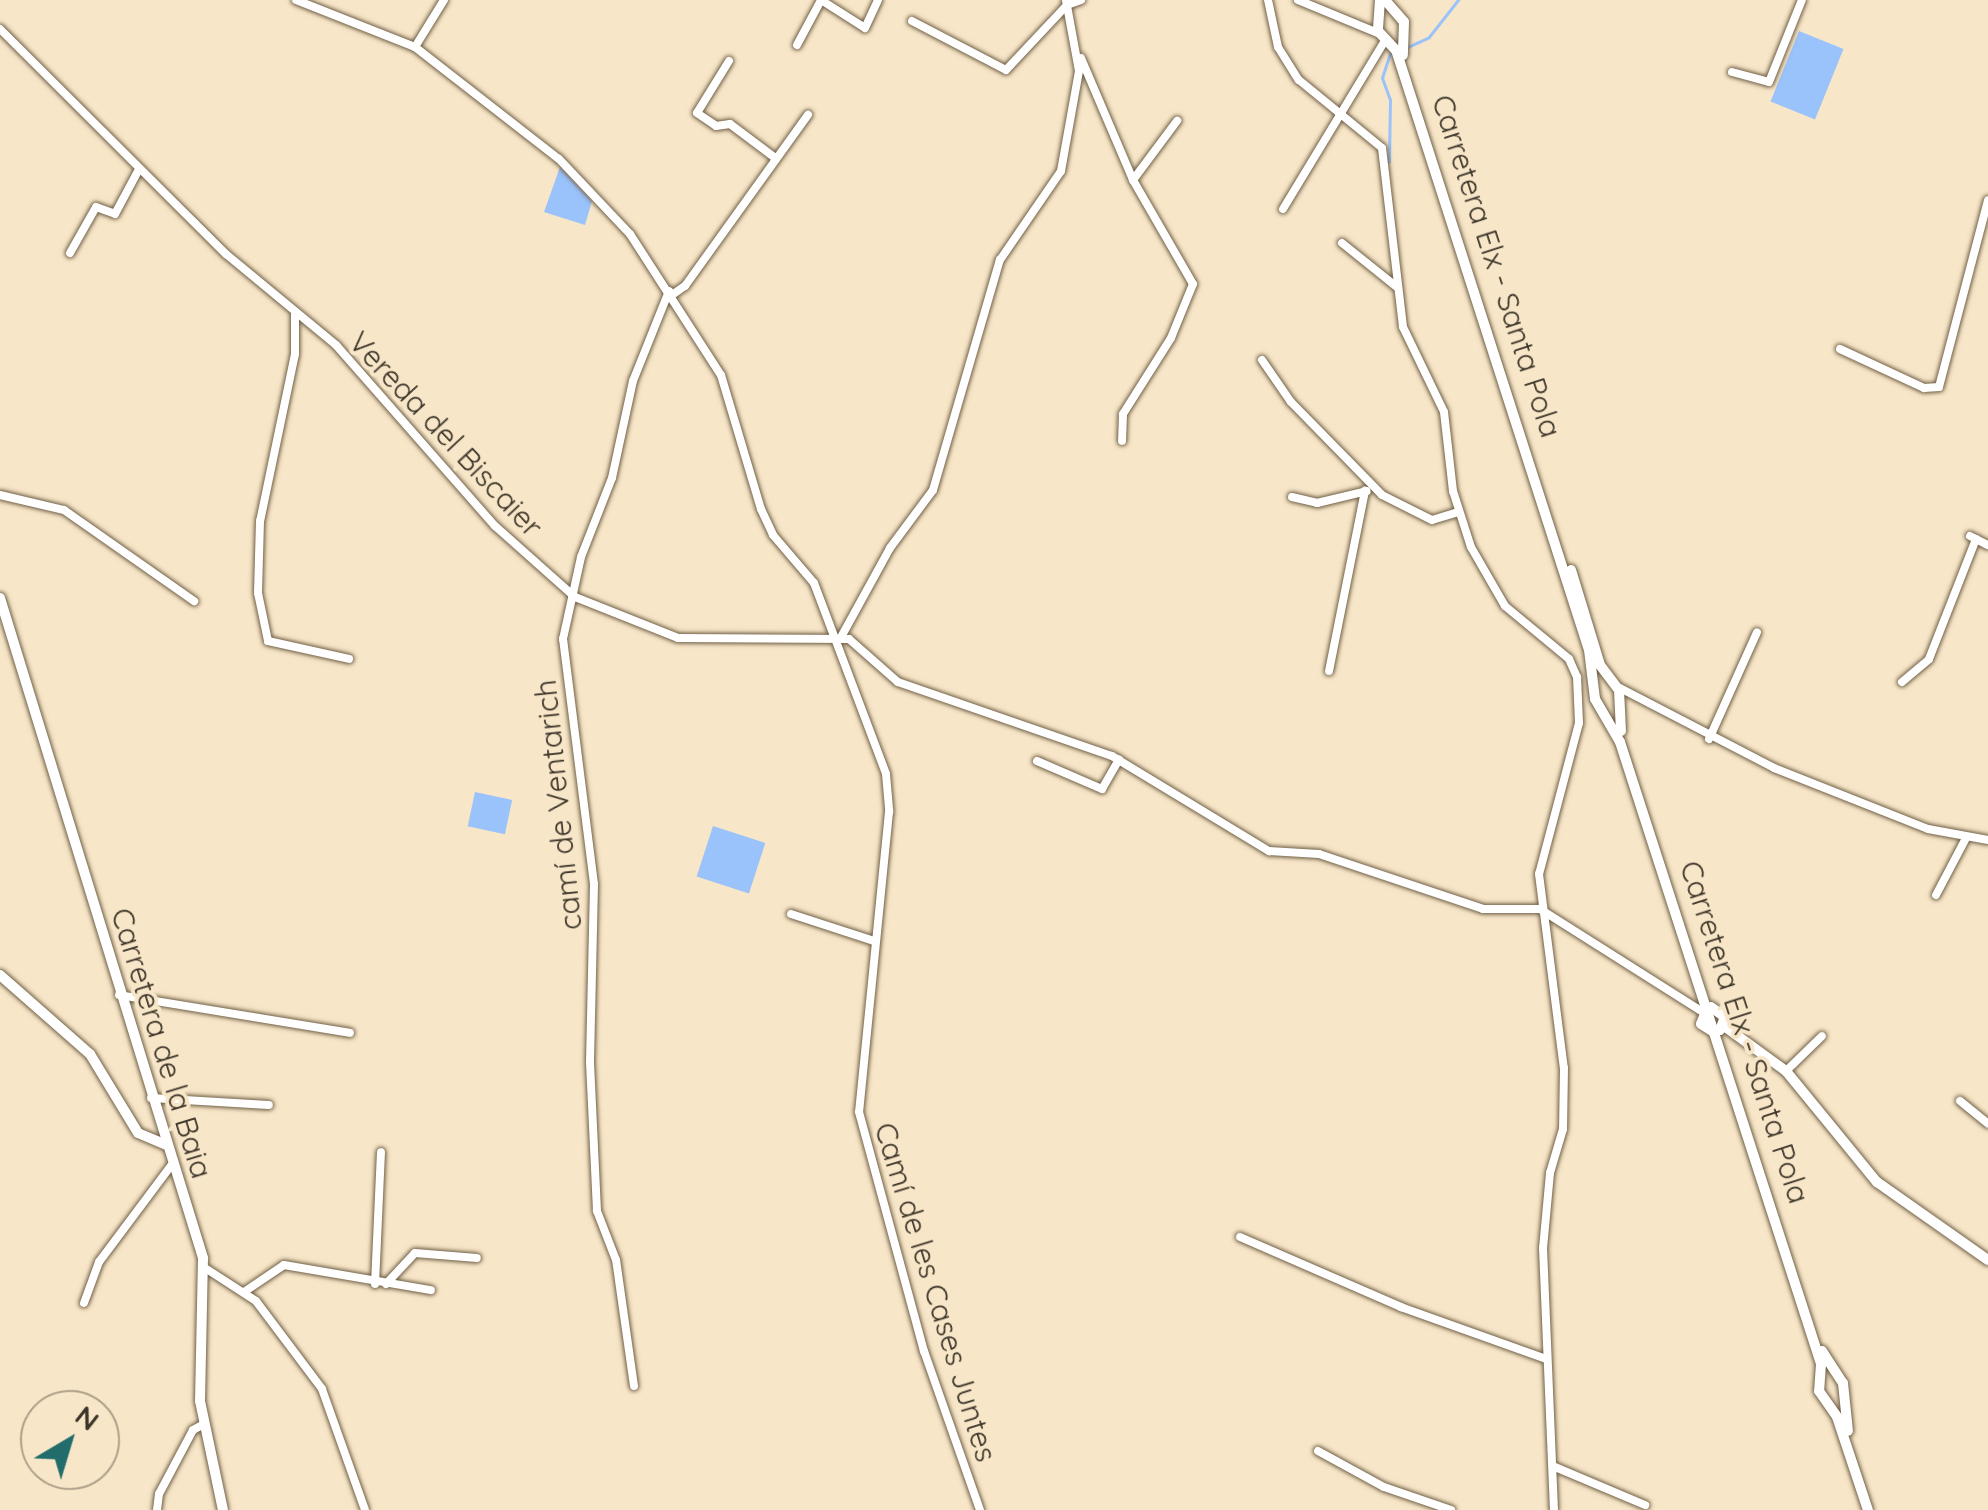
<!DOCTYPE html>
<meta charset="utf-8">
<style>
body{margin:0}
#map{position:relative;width:1988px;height:1510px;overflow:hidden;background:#f8e6c8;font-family:Quicksand,sans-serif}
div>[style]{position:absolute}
.water>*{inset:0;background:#9ac2fb;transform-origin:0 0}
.stream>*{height:2.5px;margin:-1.25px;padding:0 1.25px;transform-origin:1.25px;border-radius:1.25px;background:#9ac2fb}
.roads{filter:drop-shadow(0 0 2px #706046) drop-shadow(0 0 2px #706046)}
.street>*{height:8px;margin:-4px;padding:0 4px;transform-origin:4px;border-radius:4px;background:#fff}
.secondary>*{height:10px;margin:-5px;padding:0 5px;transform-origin:5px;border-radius:5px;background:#fff}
span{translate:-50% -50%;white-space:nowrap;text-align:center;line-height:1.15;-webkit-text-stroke:8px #f8e6c8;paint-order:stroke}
.street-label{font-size:30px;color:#3c3529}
.north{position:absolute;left:20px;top:1390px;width:100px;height:100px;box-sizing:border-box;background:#f8e6c8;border:2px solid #ad9f88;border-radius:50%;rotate:38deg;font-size:28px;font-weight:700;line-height:40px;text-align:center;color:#3c3529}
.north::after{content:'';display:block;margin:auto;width:35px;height:45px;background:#226d6b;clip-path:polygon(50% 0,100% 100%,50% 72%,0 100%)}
</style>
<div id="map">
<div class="water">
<i style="left:1799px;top:31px;width:48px;height:76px;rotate:22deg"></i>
<i style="clip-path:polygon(560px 167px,592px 201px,585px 225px,544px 212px)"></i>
<i style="left:475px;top:792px;width:38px;height:35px;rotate:12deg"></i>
<i style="left:713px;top:826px;width:55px;height:53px;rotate:18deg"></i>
</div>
<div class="stream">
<i style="left:1408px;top:47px;width:23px;rotate:-25deg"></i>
<i style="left:1429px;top:37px;width:47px;rotate:-51.9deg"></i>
<i style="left:1389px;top:162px;width:62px;rotate:-89.1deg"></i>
<i style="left:1390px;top:100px;width:23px;rotate:-110deg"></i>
<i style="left:1382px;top:78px;width:25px;rotate:-72deg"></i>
</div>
<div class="roads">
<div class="street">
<i style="left:296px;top:0;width:128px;rotate:21.6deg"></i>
<i style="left:415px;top:47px;width:182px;rotate:37.9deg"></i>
<i style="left:559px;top:159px;width:103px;rotate:46.6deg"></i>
<i style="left:630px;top:234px;width:168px;rotate:57.2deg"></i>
<i style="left:721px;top:375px;width:140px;rotate:73.4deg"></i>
<i style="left:761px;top:509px;width:29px;rotate:65deg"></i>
<i style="left:773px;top:535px;width:63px;rotate:49.5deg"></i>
<i style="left:814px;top:583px;width:204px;rotate:69.3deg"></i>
<i style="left:886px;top:774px;width:38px;rotate:85deg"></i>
<i style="left:889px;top:812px;width:301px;rotate:95.7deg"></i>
<i style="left:859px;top:1112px;width:248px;rotate:74.8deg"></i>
<i style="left:924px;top:1351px;width:169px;rotate:70.6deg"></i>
<i style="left:821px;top:0;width:52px;rotate:32.5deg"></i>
<i style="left:865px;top:28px;width:31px;rotate:-65deg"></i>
<i style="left:1268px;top:0;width:48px;rotate:78deg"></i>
<i style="left:1278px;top:47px;width:39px;rotate:58deg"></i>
<i style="left:1299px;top:80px;width:107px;rotate:39.3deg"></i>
<i style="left:1382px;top:148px;width:180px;rotate:83.3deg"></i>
<i style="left:1403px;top:327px;width:94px;rotate:64.2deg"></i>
<i style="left:1444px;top:412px;width:80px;rotate:83.5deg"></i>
<i style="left:1453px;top:491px;width:59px;rotate:72.2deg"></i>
<i style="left:1471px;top:547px;width:68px;rotate:60deg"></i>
<i style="left:1505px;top:606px;width:83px;rotate:39.6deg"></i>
<i style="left:1569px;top:659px;width:20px;rotate:66deg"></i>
<i style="left:1577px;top:677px;width:46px;rotate:87.5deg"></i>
<i style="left:1579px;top:723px;width:156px;rotate:104.8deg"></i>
<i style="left:1539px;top:874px;width:196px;rotate:82.7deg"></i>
<i style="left:1564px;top:1068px;width:61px;rotate:90.9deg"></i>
<i style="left:1563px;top:1129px;width:46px;rotate:106.5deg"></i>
<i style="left:1550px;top:1173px;width:75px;rotate:95.3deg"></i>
<i style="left:1543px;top:1248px;width:262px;rotate:87.6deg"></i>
<i style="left:1298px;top:0;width:89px;rotate:22.5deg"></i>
<i style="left:912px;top:21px;width:106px;rotate:27.5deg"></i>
<i style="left:1006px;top:70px;width:89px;rotate:-46.8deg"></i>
<i style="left:1067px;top:5px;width:15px;rotate:-20deg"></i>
<i style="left:0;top:29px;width:319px;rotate:44.9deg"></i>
<i style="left:226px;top:254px;width:143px;rotate:39.6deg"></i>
<i style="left:336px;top:345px;width:241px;rotate:48.7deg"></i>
<i style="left:495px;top:526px;width:107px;rotate:41.6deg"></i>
<i style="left:575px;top:597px;width:111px;rotate:21.7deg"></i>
<i style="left:678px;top:638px;width:171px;rotate:0.3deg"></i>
<i style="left:849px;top:639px;width:65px;rotate:41.3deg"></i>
<i style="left:898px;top:682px;width:226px;rotate:19.1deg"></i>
<i style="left:1112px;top:756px;width:184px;rotate:31.2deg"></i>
<i style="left:1269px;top:851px;width:50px;rotate:3.4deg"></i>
<i style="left:1319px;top:854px;width:173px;rotate:18.5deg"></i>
<i style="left:1483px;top:909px;width:57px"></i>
<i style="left:1540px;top:909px;width:193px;rotate:32.3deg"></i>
<i style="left:797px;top:45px;width:51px;rotate:-61.9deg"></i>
<i style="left:415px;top:47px;width:55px;rotate:-58.3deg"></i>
<i style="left:1081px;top:58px;width:133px;rotate:66.9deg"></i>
<i style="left:1133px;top:180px;width:120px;rotate:60deg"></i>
<i style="left:1193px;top:284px;width:58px;rotate:112.2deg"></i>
<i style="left:1171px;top:338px;width:90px;rotate:122.3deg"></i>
<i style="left:1123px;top:414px;width:27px;rotate:92deg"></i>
<i style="left:729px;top:61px;width:61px;rotate:121.6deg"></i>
<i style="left:697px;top:113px;width:23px;rotate:34deg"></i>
<i style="left:716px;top:126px;width:14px;rotate:-8deg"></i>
<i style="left:730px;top:124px;width:55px;rotate:36.9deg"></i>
<i style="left:1732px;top:72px;width:38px;rotate:15deg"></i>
<i style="left:1769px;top:82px;width:88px;rotate:-68.1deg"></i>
<i style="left:1133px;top:180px;width:74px;rotate:-53.3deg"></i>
<i style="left:1283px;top:209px;width:199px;rotate:-58.8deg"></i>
<i style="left:1342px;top:243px;width:70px;rotate:38.7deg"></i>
<i style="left:70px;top:253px;width:53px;rotate:-60.5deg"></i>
<i style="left:96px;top:207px;width:20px;rotate:20deg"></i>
<i style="left:115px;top:214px;width:51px;rotate:-61.9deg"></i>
<i style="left:672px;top:295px;width:16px;rotate:-35deg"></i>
<i style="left:685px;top:286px;width:211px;rotate:-54.3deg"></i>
<i style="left:295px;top:313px;width:41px;rotate:90deg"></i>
<i style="left:295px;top:354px;width:171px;rotate:101.8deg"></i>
<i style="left:260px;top:521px;width:72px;rotate:91.6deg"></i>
<i style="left:258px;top:593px;width:49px;rotate:78.2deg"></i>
<i style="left:268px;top:641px;width:83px;rotate:12.5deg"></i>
<i style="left:1840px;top:349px;width:93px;rotate:24.9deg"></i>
<i style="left:1924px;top:388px;width:15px;rotate:-4deg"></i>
<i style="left:1939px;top:387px;width:193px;rotate:-75.3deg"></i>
<i style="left:1262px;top:360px;width:51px;rotate:55.4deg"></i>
<i style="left:1291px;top:402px;width:130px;rotate:45.6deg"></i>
<i style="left:1382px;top:495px;width:56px;rotate:26.6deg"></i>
<i style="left:1432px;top:520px;width:28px;rotate:-17deg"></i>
<i style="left:0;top:495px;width:66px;rotate:13.2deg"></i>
<i style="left:64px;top:510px;width:159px;rotate:35deg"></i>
<i style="left:1292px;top:497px;width:26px;rotate:13deg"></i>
<i style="left:1317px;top:503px;width:51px;rotate:-13.5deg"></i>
<i style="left:1970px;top:536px;width:20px;rotate:27deg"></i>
<i style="left:840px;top:639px;width:104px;rotate:-61.2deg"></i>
<i style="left:890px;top:548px;width:72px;rotate:-53.4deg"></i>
<i style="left:933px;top:490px;width:240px;rotate:-73.8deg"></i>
<i style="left:1000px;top:260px;width:108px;rotate:-55.6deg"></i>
<i style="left:1061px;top:171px;width:102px;rotate:-79.8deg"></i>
<i style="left:1079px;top:71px;width:72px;rotate:-100.4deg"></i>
<i style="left:1329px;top:671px;width:184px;rotate:-78.7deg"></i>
<i style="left:1902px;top:682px;width:35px;rotate:-40deg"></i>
<i style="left:1929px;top:659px;width:129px;rotate:-68.6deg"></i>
<i style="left:1618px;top:687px;width:176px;rotate:27.4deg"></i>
<i style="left:1774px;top:768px;width:166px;rotate:21.6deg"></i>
<i style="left:1928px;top:829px;width:61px;rotate:10.4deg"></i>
<i style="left:1709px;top:739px;width:117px;rotate:-65.8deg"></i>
<i style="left:1037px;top:761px;width:71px;rotate:23.3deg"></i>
<i style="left:1102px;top:789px;width:34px;rotate:-60deg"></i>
<i style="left:1936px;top:895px;width:64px;rotate:-62.2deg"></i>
<i style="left:791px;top:914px;width:87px;rotate:18deg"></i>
<i style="left:119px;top:995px;width:234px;rotate:9.3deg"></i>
<i style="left:1786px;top:1071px;width:50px;rotate:-44.2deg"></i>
<i style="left:151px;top:1098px;width:118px;rotate:3.4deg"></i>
<i style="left:1960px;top:1101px;width:36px;rotate:39deg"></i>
<i style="left:1240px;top:1237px;width:176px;rotate:23.5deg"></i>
<i style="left:1401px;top:1307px;width:154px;rotate:19.7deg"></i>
<i style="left:205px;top:1268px;width:61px;rotate:32.9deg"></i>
<i style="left:256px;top:1301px;width:110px;rotate:53.1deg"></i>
<i style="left:322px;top:1389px;width:128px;rotate:70.4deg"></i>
<i style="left:375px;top:1284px;width:132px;rotate:-87.4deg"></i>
<i style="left:386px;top:1284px;width:42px;rotate:-46.9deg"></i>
<i style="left:415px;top:1253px;width:62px;rotate:4.6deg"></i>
<i style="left:244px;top:1292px;width:48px;rotate:-34deg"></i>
<i style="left:284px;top:1265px;width:149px;rotate:9.7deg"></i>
<i style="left:84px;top:1303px;width:44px;rotate:-69.9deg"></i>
<i style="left:99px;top:1262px;width:124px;rotate:-53.2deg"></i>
<i style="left:634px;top:1386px;width:127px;rotate:-98.1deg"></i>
<i style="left:616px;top:1260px;width:53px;rotate:-111.2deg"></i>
<i style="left:597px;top:1211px;width:150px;rotate:-92.7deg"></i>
<i style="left:590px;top:1061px;width:177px;rotate:-88.7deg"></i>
<i style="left:594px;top:884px;width:247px;rotate:-97.2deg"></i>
<i style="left:563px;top:639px;width:84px;rotate:-77.6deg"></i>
<i style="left:581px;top:557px;width:85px;rotate:-68.6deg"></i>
<i style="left:612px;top:478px;width:99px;rotate:-77.8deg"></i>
<i style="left:633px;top:381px;width:97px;rotate:-68.2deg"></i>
<i style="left:1318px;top:1451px;width:75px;rotate:28.6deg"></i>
<i style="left:1384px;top:1487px;width:71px;rotate:18.9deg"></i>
<i style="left:1555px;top:1467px;width:98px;rotate:22.9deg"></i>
<i style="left:157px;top:1510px;width:16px;rotate:-83deg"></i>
<i style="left:159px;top:1494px;width:72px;rotate:-62deg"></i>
<i style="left:193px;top:1430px;width:10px;rotate:-29deg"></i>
</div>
<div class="secondary">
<i style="left:1380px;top:0;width:31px;rotate:94deg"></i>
<i style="left:1378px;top:31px;width:26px;rotate:47deg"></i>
<i style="left:1396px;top:50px;width:630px;rotate:72.17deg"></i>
<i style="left:1589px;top:650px;width:49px;rotate:83deg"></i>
<i style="left:1595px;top:699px;width:50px;rotate:59.8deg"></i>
<i style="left:1620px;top:742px;width:654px;rotate:72.09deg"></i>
<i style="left:1821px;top:1364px;width:27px;rotate:94deg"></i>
<i style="left:1819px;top:1391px;width:32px;rotate:55deg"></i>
<i style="left:1837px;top:1417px;width:98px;rotate:71.6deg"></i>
<i style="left:1385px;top:0;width:29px;rotate:49deg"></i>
<i style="left:1404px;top:22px;width:33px;rotate:92deg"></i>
<i style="left:1571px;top:570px;width:99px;rotate:73deg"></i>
<i style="left:1600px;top:665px;width:31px;rotate:53deg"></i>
<i style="left:1619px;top:690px;width:41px;rotate:87.2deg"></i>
<i style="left:0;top:598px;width:691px;rotate:72.9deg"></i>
<i style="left:203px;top:1258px;width:143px;rotate:91.2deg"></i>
<i style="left:200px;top:1401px;width:111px;rotate:78.1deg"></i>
<i style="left:0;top:975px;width:120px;rotate:41.3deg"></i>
<i style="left:90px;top:1054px;width:92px;rotate:58.7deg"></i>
<i style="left:138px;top:1133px;width:30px;rotate:23deg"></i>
<i style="left:1711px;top:1007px;width:17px;rotate:36deg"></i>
<i style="left:1725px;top:1017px;width:14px;rotate:111deg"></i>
<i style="left:1707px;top:1009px;width:16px;rotate:112deg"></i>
<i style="left:1701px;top:1024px;width:15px;rotate:32deg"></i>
<i style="left:1724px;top:1026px;width:77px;rotate:36deg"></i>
<i style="left:1786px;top:1071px;width:144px;rotate:50.7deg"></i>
<i style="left:1877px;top:1182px;width:136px;rotate:35.1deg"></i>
<i style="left:1822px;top:1351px;width:38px;rotate:57deg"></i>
<i style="left:1843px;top:1383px;width:48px;rotate:84.1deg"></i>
</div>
</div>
<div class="street-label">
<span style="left:1497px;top:266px;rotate:72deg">Carretera Elx - Santa Pola</span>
<span style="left:446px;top:434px;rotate:47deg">Vereda del Biscaier</span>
<span style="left:558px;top:805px;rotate:-96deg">camí de Ventarich</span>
<span style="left:1745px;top:1032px;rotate:72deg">Carretera Elx - Santa Pola</span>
<span style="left:162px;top:1043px;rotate:73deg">Carretera de la Baia</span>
<span style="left:936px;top:1292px;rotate:73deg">Camí de les Cases Juntes</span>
</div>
<div class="north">N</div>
</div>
